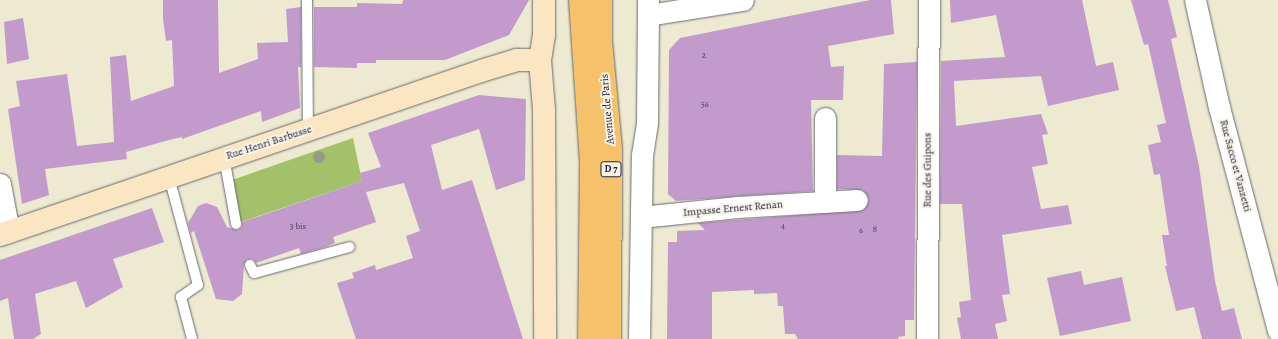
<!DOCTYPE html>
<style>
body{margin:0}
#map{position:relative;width:1278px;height:339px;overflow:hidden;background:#eee9d1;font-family:Alegreya,serif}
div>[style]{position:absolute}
.green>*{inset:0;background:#a3c169}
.building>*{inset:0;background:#c29acc}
.roads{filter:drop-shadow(0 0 1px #696870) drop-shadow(0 0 1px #696870)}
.lane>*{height:10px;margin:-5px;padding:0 5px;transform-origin:5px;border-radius:5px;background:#fff}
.street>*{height:21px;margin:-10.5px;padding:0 10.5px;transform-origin:10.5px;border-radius:10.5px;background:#fff}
.secondary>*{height:22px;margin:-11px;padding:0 11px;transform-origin:11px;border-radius:11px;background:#fbe6c4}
.primary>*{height:22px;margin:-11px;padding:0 11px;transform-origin:11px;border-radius:11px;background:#f5c16b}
.trees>*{width:12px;height:12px;margin:-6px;border-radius:50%;background:#979a87}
span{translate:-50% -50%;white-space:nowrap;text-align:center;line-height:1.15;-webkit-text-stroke:4px #f7f3e8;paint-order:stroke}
.number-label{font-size:9px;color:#4a405f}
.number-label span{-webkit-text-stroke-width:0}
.shield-label span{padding:1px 3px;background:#f7f3e8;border:1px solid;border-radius:3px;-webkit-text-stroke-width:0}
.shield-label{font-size:10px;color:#22223b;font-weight:700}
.street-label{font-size:11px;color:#22223b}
</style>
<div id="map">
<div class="green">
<i style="clip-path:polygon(353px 138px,362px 181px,241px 222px,234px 200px,232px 180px)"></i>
</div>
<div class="building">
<i style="clip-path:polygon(163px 0,218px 0,219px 73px,258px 59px,257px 43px,288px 42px,286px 9px,301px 7px,301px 67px,298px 67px,300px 108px,262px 122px,261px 111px,182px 139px,182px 137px,169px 140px,126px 152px,127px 159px,45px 169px,49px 195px,22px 204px,8px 109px,20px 106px,16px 81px,67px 74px,77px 146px,114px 142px,110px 57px,126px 55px,131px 101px,174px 86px,172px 40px,166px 41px,163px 19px)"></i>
<i style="clip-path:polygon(403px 0,529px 0,509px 35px,445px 60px,376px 60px,376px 63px,357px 63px,357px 68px,314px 67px,314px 7px,357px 7px,357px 3px,402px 4px)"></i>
<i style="clip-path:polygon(870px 0,891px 0,894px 34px,828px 46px,831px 67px,844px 66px,843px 100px,811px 100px,813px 191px,676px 201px,668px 194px,669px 50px,680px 38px)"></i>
<i style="clip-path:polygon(950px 0,1082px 0,1096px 66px,1113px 62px,1119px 90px,1048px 106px,1041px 76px,954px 81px,956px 126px,1041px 114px,1048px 134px,1042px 135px,1048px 164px,1032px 167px,1041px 209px,1068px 205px,1072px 224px,1002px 235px,1010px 294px,1002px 295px,1007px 321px,995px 324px,998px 339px,961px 339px,957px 318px,961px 317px,959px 302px,971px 300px,962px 204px,940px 204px,941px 61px,1005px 57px,996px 15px,951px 23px)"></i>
<i style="clip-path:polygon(1131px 0,1168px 0,1177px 37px,1171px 39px,1199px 166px,1215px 281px,1222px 311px,1234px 308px,1242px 339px,1202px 339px,1194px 307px,1176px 311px,1165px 266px,1167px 266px,1162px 235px,1169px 235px,1160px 174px,1154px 175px,1148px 145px,1161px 142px,1157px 125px,1166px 123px,1148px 44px,1144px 45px)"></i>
<i style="clip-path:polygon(23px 18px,29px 59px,7px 64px,4px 22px)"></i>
<i style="clip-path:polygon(917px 62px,914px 320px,905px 320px,905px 336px,898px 337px,899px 339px,798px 339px,795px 334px,785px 334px,783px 306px,778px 306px,777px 293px,754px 294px,754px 290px,712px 292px,712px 339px,667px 339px,668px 242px,677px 242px,677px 231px,705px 230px,698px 223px,864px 210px,869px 199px,863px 190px,837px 189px,837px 155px,882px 156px,884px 64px)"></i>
<i style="clip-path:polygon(479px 95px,526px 99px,525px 180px,496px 190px,479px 129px,431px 145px,442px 190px,472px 180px,523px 339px,356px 339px,337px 283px,354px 278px,352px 273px,375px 265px,376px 270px,413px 258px,406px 236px,420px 231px,404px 183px,366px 192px,376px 222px,333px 237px,335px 243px,322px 248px,301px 254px,299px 248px,256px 263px,253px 259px,247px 259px,244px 264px,242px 294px,233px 301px,216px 299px,194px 231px,191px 233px,188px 223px,198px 206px,206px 203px,217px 207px,227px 227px,238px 230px,242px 227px,242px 222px,362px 181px,360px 173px,381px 167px,368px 133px)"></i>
<i style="clip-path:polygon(152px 208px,164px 242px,113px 259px,123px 287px,86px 308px,76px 281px,35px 294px,41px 334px,33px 339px,14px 339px,8px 298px,0 301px,0 260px)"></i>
<i style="clip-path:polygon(1081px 271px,1084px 285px,1122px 277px,1131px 321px,1060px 336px,1047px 278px)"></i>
</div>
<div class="roads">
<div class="lane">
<i style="left:307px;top:0;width:130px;rotate:89.6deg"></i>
<i style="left:224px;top:157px;width:68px;rotate:79.8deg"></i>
<i style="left:169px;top:177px;width:112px;rotate:75deg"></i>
<i style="left:198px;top:285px;width:21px;rotate:145deg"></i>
<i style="left:181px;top:297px;width:43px;rotate:75.3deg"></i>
<i style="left:250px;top:265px;width:9px;rotate:63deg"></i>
<i style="left:254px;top:273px;width:99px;rotate:-15.2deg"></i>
</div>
<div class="street">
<i style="left:1195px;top:0;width:110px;rotate:77.4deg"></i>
<i style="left:1219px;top:107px;width:232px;rotate:75.2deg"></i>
<i style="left:648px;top:15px;width:96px;rotate:-9deg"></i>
<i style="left:0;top:184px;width:49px;rotate:79.4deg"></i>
<i style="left:825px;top:202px;width:84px;rotate:-90deg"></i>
<i style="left:641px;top:217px;width:97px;rotate:-5.9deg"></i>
<i style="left:737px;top:207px;width:120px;rotate:-3.3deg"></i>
<i style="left:639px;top:339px;width:184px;rotate:-89.1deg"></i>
<i style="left:642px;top:155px;width:33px;rotate:-81deg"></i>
<i style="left:647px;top:122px;width:122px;rotate:-89.5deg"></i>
<i style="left:927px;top:339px;width:339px;rotate:-89.7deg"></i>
</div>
<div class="secondary">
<i style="left:544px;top:0;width:35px;rotate:90deg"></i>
<i style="left:544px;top:35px;width:25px;rotate:99deg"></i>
<i style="left:540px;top:60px;width:50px;rotate:85.4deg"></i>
<i style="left:544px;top:110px;width:229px;rotate:89.7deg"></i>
<i style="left:0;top:235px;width:508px;rotate:-18.83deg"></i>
<i style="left:481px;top:71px;width:38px;rotate:-17deg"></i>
<i style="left:517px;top:60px;width:23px"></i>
</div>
<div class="primary">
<i style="left:580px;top:0;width:161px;rotate:86.1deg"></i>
<i style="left:591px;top:161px;width:178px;rotate:90.6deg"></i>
<i style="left:601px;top:0;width:41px;rotate:90deg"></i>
<i style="left:601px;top:41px;width:108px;rotate:84.7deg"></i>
<i style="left:611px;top:149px;width:190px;rotate:90.3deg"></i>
</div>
</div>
<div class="trees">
<i style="left:319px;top:157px"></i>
</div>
<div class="number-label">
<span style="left:704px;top:55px">2</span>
<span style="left:705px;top:104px">56</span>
<span style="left:783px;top:225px">4</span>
<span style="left:298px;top:226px">3 bis</span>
<span style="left:875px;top:229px">8</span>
<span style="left:861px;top:230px">6</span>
</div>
<div class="shield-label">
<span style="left:611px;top:169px">D 7</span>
</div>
<div class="street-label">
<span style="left:608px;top:109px;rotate:-95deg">Avenue de Paris</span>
<span style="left:269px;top:143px;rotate:-18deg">Rue Henri Barbusse</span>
<span style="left:1235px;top:166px;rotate:75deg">Rue Sacco et Vanzetti</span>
<span style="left:928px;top:170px;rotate:-90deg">Rue des Guipons</span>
<span style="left:733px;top:209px;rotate:-5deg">Impasse Ernest Renan</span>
</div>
</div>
